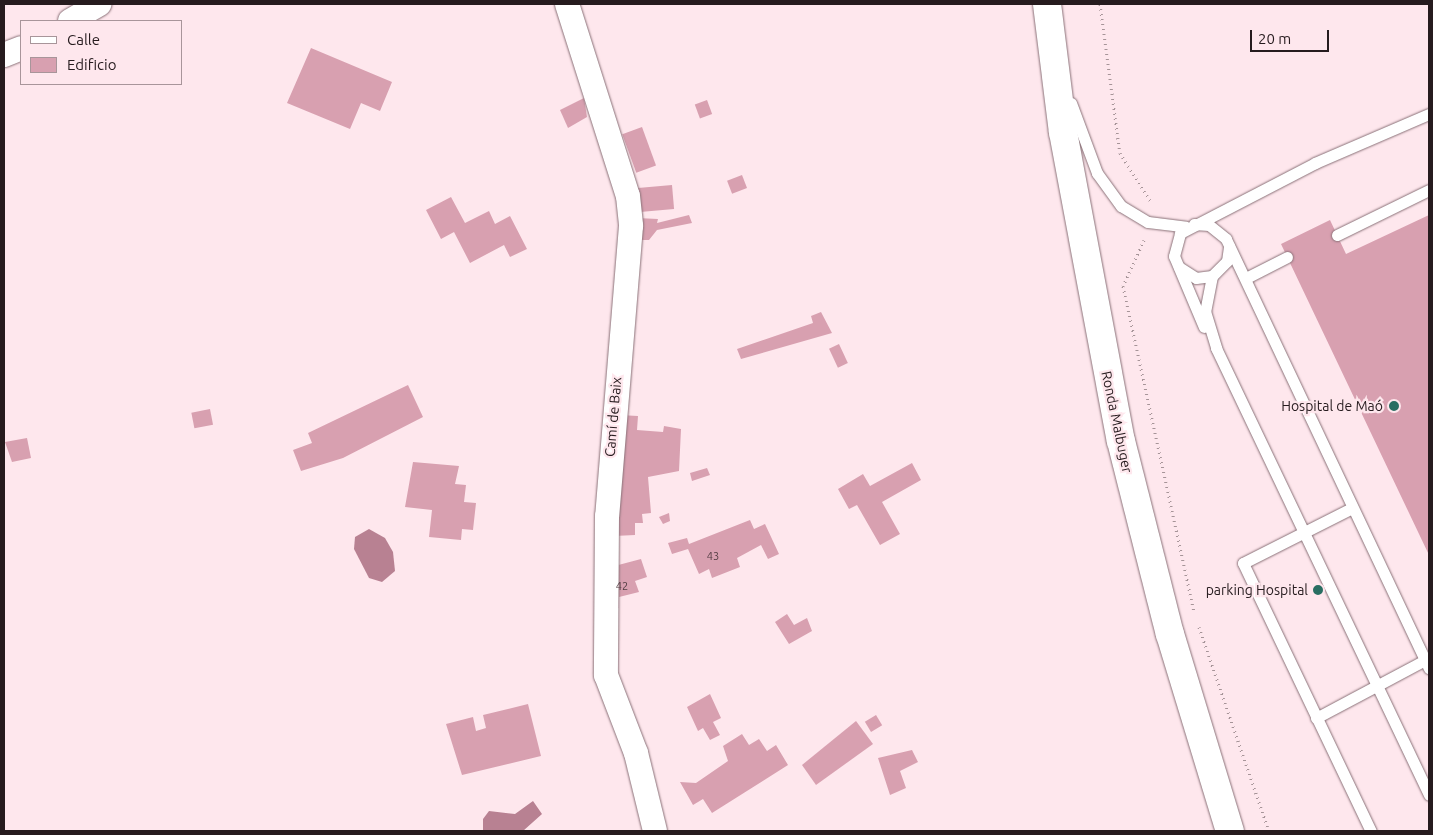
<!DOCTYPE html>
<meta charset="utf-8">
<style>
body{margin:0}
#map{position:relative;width:1433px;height:835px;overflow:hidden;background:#fee7ed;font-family:Ubuntu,sans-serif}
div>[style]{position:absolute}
.water>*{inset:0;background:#b88192}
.building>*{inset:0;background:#d8a0b0;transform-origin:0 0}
.path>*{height:3px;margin-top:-1.5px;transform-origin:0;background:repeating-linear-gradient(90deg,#a69498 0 1px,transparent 0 5px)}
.roads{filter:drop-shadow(0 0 1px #8a7178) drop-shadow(0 0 1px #8a7178)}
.service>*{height:11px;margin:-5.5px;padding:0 5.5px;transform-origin:5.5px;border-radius:5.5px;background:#fff}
.minor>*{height:24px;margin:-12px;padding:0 12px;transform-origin:12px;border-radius:12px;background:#fff}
.tertiary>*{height:28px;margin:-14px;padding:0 14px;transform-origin:14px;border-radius:14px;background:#fff}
.dots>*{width:14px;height:14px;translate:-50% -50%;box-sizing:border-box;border:2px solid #fee7ed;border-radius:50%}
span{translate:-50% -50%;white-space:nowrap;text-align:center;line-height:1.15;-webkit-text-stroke:4.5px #fee7ed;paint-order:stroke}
.number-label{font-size:11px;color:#523c42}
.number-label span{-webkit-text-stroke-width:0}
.poi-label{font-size:14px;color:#261b1e}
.right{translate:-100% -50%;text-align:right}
.street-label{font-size:14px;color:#261b1e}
.frame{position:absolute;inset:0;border:5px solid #261b1e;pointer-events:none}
.legend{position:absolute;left:20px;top:20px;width:162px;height:65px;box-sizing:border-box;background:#fee7ed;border:1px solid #a8959a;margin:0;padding:6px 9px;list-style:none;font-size:15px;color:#261b1e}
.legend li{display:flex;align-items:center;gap:10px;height:25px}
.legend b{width:25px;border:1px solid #a8959a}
.scale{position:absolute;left:1250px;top:30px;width:79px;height:22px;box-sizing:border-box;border:2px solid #261b1e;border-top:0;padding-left:6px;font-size:15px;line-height:18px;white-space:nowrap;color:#261b1e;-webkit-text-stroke:4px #fee7ed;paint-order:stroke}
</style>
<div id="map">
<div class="water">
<i style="clip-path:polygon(369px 529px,385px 538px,393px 552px,395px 571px,382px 582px,369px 578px,354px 549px,355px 537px)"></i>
<i style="clip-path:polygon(533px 801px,542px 814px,523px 831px,483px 831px,483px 819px,489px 811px,515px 814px)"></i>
</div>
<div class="building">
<i style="clip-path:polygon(311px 48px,392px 82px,380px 111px,361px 103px,350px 129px,287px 103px)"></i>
<i style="clip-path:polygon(584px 98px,587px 117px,568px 128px,560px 110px)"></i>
<i style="left:707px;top:100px;width:15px;height:13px;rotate:70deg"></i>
<i style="left:642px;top:127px;width:41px;height:21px;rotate:70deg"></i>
<i style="left:742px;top:175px;width:14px;height:16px;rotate:69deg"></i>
<i style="left:672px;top:185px;width:24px;height:37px;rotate:85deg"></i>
<i style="clip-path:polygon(451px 197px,465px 223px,489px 211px,495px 224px,510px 216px,527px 249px,510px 257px,504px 245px,470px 263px,454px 232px,441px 239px,426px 210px)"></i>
<i style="clip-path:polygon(689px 215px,692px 223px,657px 230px,649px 240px,636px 240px,637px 218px,658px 219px,657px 223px)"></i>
<i style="clip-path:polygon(1429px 215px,1429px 555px,1281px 244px,1330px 220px,1346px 254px)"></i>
<i style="clip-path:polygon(821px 312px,832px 333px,741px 359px,737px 349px,813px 323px,811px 316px)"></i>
<i style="left:839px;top:344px;width:21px;height:11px;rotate:65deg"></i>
<i style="clip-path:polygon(408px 385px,423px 417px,343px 458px,301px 471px,293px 450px,312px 443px,308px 433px)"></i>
<i style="left:210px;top:409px;width:16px;height:19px;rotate:79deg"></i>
<i style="clip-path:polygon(619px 415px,638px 416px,637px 430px,663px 432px,664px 426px,681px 429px,679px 471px,648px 477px,651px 513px,642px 514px,643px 523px,635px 523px,635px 535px,614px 536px)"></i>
<i style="clip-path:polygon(27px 438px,31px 458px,12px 462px,5px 442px)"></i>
<i style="clip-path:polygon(413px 462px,459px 466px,455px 484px,466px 485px,464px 502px,476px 503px,473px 530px,462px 529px,461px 540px,429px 537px,432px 510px,405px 507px)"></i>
<i style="clip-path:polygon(912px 463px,921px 480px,882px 502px,900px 534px,880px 545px,857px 505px,849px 509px,838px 489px,863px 474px,870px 486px)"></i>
<i style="clip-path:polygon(707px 468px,710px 475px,692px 481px,690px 473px)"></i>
<i style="clip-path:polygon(669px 513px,670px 521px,663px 524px,659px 517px)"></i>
<i style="clip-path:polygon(750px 520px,754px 529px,765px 524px,779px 554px,768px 559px,761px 545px,737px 558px,740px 567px,712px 578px,709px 569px,699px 574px,688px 549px,672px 554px,668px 543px,687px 538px,689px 544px)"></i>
<i style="clip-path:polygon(641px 559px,647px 577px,635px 581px,639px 592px,619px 597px,619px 608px,607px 609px,607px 568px)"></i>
<i style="clip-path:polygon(787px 614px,794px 625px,807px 618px,812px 631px,789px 644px,775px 622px)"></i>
<i style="clip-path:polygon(710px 694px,721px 718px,713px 722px,720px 735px,710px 740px,703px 728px,698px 731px,687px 707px)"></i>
<i style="clip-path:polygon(528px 704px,541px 756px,462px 775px,446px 724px,473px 717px,476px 731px,486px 728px,483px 715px)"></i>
<i style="left:876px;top:715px;width:12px;height:13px;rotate:59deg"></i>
<i style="clip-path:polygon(856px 721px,873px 744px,816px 785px,802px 765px)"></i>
<i style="clip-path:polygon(742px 734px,749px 745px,759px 739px,767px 751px,776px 745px,788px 765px,712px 813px,703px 799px,693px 805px,680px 782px,696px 783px,728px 761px,723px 746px)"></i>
<i style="clip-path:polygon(912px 750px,918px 762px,900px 771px,906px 788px,890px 795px,878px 758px)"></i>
</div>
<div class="path">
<i style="left:1100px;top:4px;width:150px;rotate:82.4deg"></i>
<i style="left:1120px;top:153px;width:58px;rotate:57.7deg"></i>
<i style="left:1144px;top:240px;width:51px;rotate:114.5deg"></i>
<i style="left:1123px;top:286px;width:333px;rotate:77.7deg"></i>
<i style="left:1199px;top:627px;width:216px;rotate:71.1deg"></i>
</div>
<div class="roads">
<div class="service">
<i style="left:1071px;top:103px;width:75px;rotate:69.6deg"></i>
<i style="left:1097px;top:173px;width:41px;rotate:54deg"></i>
<i style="left:1121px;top:206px;width:31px;rotate:31deg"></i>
<i style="left:1148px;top:222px;width:38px;rotate:7deg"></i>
<i style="left:1194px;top:224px;width:15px;rotate:4deg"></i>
<i style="left:1209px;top:225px;width:22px;rotate:39deg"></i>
<i style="left:1226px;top:239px;width:475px;rotate:64.7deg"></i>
<i style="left:1337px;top:235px;width:102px;rotate:-26.1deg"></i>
<i style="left:1179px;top:267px;width:20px;rotate:33deg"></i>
<i style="left:1196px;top:278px;width:16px;rotate:-7deg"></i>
<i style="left:1212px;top:276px;width:21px;rotate:-45deg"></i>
<i style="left:1227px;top:261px;width:15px;rotate:-82deg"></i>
<i style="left:1212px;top:276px;width:36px;rotate:101deg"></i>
<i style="left:1205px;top:311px;width:39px;rotate:73deg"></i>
<i style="left:1216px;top:348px;width:495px;rotate:64.5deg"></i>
<i style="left:1246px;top:278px;width:46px;rotate:-27.1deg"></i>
<i style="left:1204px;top:327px;width:77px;rotate:-112.9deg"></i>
<i style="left:1174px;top:256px;width:24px;rotate:-75deg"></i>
<i style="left:1180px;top:233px;width:152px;rotate:-27.4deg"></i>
<i style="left:1315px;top:163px;width:124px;rotate:-23.3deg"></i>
<i style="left:1352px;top:508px;width:122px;rotate:153.2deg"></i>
<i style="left:1243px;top:563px;width:297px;rotate:64.5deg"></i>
<i style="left:1316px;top:718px;width:123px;rotate:-28deg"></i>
</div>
<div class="minor">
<i style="left:567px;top:4px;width:201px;rotate:72.4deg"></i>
<i style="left:628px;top:196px;width:30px;rotate:84deg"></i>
<i style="left:631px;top:226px;width:291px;rotate:94.7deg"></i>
<i style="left:607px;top:516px;width:159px;rotate:90.4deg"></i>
<i style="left:606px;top:675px;width:84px;rotate:69deg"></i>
<i style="left:636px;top:753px;width:80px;rotate:76.3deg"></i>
<i style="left:70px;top:21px;width:34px;rotate:-30deg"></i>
<i style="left:4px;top:55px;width:18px;rotate:-22deg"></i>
</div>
<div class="tertiary">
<i style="left:1047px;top:4px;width:129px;rotate:82.9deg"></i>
<i style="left:1063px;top:132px;width:314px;rotate:79.4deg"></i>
<i style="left:1121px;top:441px;width:199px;rotate:75.8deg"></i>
<i style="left:1170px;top:634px;width:206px;rotate:73.1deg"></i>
</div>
</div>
<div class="dots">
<i style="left:1394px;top:406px;background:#296e62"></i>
<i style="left:1318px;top:590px;background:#296e62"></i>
</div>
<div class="number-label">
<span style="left:713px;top:556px">43</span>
<span style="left:622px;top:586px">42</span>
</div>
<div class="poi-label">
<span class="right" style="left:1383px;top:406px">Hospital de Maó</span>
<span class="right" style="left:1308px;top:590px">parking Hospital</span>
</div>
<div class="street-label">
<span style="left:613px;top:417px;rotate:-85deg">Camí de Baix</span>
<span style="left:1117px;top:422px;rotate:78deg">Ronda Malbuger</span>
</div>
<div class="frame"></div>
<ul class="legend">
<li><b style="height:6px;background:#fff"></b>Calle</li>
<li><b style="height:14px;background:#d8a0b0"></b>Edificio</li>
</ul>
<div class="scale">20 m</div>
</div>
